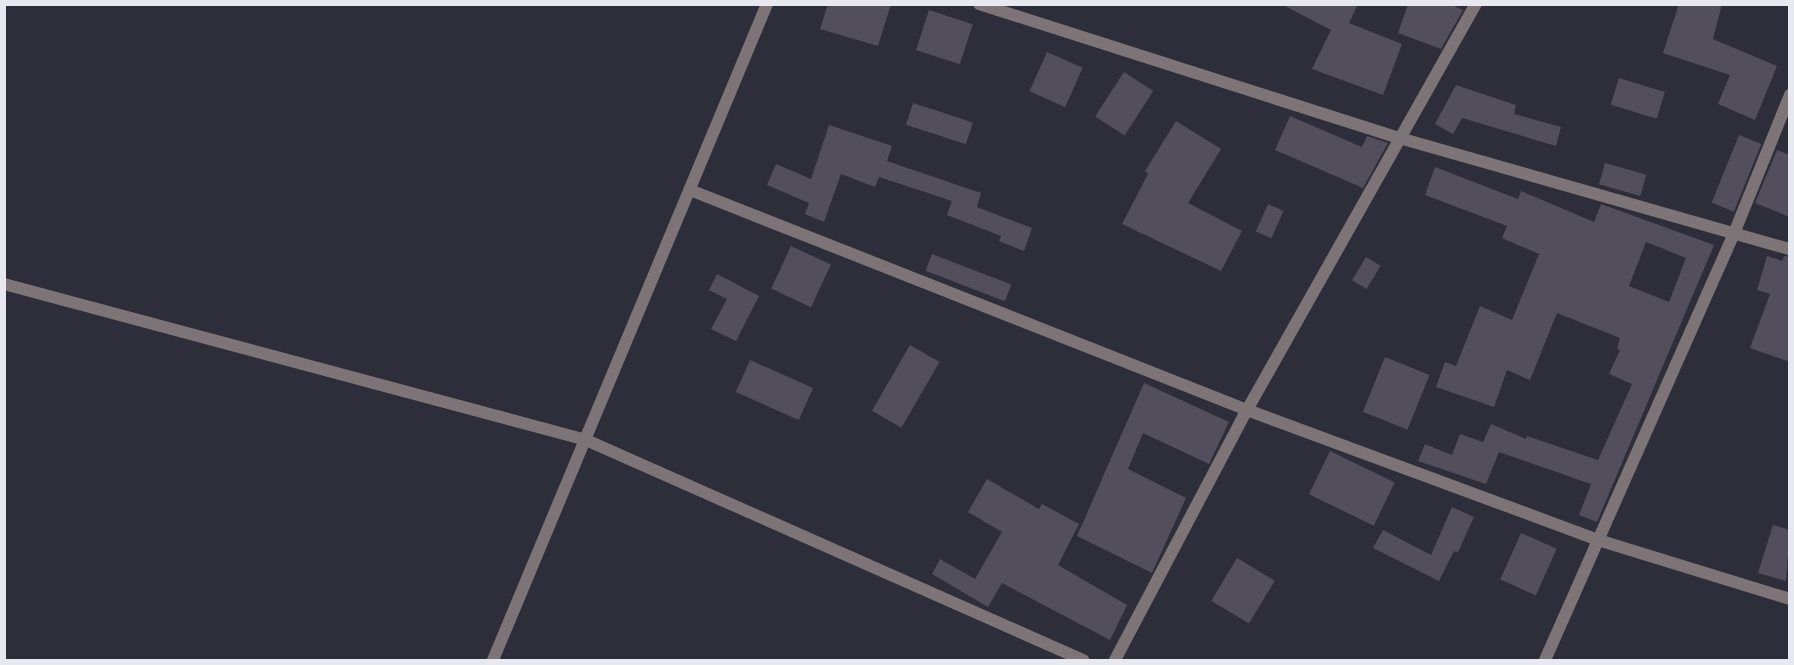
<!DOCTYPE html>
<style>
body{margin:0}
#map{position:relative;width:1794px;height:665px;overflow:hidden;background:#2e2d3a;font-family:"Source Sans 3",sans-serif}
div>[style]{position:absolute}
.building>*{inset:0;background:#534e5b;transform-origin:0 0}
.minor>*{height:12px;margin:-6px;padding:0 6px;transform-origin:6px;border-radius:6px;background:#7c7476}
span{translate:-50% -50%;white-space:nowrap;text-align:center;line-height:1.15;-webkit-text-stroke:6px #17161c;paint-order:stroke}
.frame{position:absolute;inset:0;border:6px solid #e8e8f0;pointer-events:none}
</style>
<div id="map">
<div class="building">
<i style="clip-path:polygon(828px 4px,891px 4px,878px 46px,820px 29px)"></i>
<i style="clip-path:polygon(1281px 4px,1358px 4px,1349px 23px,1402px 44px,1383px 95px,1312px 69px,1331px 30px)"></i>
<i style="clip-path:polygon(1408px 4px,1450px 4px,1463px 10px,1441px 49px,1398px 33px)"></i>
<i style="clip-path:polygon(1679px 4px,1722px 4px,1713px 39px,1777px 66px,1755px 120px,1718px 104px,1730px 75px,1663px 53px)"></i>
<i style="left:929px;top:10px;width:46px;height:42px;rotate:18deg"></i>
<i style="left:1047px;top:52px;width:39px;height:43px;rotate:24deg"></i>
<i style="left:1124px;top:72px;width:35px;height:53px;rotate:33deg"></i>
<i style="left:1619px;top:78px;width:48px;height:28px;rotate:17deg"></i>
<i style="clip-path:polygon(1456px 85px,1516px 105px,1514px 114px,1561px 127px,1556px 146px,1462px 118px,1453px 134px,1435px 124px)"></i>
<i style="left:913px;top:103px;width:63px;height:23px;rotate:18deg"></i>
<i style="clip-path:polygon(1290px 116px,1362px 147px,1367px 136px,1388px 143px,1363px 188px,1275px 150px)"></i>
<i style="clip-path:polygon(1176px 121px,1221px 149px,1188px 203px,1242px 231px,1221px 271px,1122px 224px,1148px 174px,1145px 171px)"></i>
<i style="clip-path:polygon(829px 125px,892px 146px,887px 161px,981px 193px,977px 207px,1032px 228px,1024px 251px,999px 241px,1001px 236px,947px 215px,952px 201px,879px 177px,875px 187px,841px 174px,824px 222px,805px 214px,809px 203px,767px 185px,776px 164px,811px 179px)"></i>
<i style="left:1739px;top:135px;width:24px;height:73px;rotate:22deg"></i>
<i style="clip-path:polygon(1777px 150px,1790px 155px,1790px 217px,1755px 203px)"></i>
<i style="left:1605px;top:163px;width:43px;height:22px;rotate:16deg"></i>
<i style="clip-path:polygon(evenodd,1435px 167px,1518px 199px,1521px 191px,1594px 222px,1601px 204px,1714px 245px,1597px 522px,1579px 515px,1591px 484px,1499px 452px,1486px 484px,1418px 461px,1425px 444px,1452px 455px,1460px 434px,1483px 442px,1491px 424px,1526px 439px,1527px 436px,1598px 460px,1632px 384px,1609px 374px,1620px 350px,1617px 349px,1620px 338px,1557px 313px,1530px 380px,1507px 370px,1494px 407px,1436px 387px,1445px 362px,1456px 366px,1480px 306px,1512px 320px,1539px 254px,1502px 238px,1507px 226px,1425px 195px,1435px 167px,1646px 242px,1686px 258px,1669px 302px,1629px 286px,1646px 242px)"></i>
<i style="left:1268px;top:204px;width:17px;height:30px;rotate:24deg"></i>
<i style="left:791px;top:246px;width:44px;height:47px;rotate:25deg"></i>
<i style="left:932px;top:254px;width:85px;height:18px;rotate:21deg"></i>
<i style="clip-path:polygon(1767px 256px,1782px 261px,1784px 256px,1790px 257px,1790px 362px,1750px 348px,1770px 294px,1757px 290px)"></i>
<i style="left:1366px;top:257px;width:17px;height:27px;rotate:31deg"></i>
<i style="clip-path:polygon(717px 274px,759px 296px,736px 341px,711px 329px,727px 299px,709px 290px)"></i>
<i style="left:910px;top:345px;width:34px;height:76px;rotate:30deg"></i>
<i style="left:1385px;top:357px;width:48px;height:59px;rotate:22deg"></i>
<i style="left:750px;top:360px;width:69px;height:35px;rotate:24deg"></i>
<i style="clip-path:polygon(1144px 383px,1229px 422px,1209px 464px,1143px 433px,1128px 469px,1186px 498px,1152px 573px,1077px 536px)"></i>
<i style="left:1330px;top:451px;width:72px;height:48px;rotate:26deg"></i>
<i style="clip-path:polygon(987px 479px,1039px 509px,1042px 504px,1079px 524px,1058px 565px,1127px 605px,1110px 640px,1002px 583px,988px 607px,932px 574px,940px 559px,975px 579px,1002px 532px,968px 512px)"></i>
<i style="clip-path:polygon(1452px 507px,1474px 517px,1458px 552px,1454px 551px,1439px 581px,1373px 548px,1383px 530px,1431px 555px)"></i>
<i style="clip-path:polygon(1773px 525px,1790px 530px,1786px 581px,1758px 573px)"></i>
<i style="left:1521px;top:533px;width:39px;height:51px;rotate:24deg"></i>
<i style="left:1237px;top:558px;width:44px;height:50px;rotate:31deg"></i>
</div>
<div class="minor">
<i style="left:979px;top:4px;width:445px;rotate:17.7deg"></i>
<i style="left:1403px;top:139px;width:402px;rotate:15.9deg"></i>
<i style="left:690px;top:190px;width:599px;rotate:21.55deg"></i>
<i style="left:1247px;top:410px;width:374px;rotate:20.3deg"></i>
<i style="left:1598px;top:540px;width:201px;rotate:17.1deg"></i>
<i style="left:4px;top:284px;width:603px;rotate:15deg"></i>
<i style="left:586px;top:440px;width:544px;rotate:23.88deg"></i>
<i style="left:493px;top:660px;width:711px;rotate:-67.33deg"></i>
<i style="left:1115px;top:660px;width:283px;rotate:-62.2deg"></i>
<i style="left:1247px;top:410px;width:466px;rotate:-60.6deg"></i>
<i style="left:1545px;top:660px;width:469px;rotate:-66.1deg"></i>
<i style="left:1735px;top:231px;width:147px;rotate:-68deg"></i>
</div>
<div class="frame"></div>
</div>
